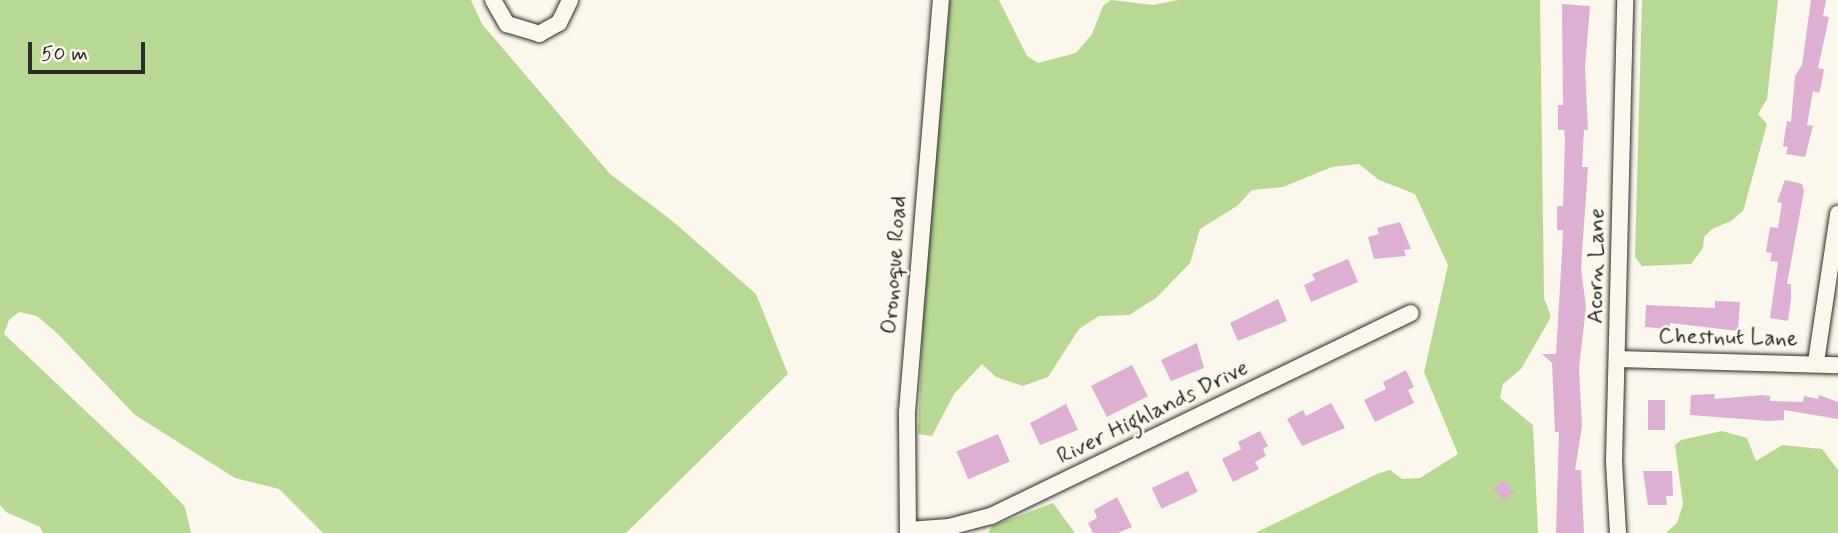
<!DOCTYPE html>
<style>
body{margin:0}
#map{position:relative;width:1838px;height:533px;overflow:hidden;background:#fbf7ec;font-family:Mynerve,sans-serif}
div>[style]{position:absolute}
.green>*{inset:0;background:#b7d993}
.building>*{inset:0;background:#dcafd3;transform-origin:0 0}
.roads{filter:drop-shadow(0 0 2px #2b2b2b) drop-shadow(0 0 2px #2b2b2b)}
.minor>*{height:16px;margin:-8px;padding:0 8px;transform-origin:8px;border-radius:8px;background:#fbf7ec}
span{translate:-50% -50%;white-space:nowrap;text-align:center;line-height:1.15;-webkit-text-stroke:5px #fbf7ec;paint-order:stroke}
.street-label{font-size:23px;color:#2b2b2b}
.scale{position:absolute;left:28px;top:42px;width:117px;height:32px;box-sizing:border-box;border:4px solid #2b2b2b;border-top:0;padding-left:9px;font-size:21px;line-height:24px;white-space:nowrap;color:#2b2b2b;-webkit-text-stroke:5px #fbf7ec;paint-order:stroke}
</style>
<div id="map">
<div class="green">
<i style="clip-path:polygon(0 0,471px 0,482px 24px,610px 174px,670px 219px,756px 294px,788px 374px,626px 533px,323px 533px,279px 489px,235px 478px,135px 415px,57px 333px,37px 316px,19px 312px,9px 320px,4px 334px,161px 482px,185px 507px,191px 533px,43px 533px,40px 527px,6px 512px,0 505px)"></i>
<i style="clip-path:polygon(950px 0,999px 0,1027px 56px,1038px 63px,1076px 53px,1092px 34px,1103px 6px,1111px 0,1153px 5px,1179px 0,1540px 0,1544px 298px,1551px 317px,1521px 369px,1503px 384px,1500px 398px,1533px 425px,1538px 533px,1255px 533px,1377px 474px,1390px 470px,1402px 479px,1420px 478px,1458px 454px,1424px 372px,1448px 265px,1415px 194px,1379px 180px,1359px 164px,1332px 167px,1283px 187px,1252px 190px,1237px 206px,1200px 229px,1190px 263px,1156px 298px,1129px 315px,1099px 316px,1079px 329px,1048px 377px,1023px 386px,996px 377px,982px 364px,954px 394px,932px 436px,918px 434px,925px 268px)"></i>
<i style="clip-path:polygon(1642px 0,1778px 0,1767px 99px,1758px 114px,1767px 124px,1747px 197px,1743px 211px,1731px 221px,1712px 229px,1704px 237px,1703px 248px,1691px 264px,1642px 266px,1635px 257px)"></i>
<i style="clip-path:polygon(1722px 431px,1747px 438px,1756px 461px,1782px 445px,1822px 449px,1838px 470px,1838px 533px,1666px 533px,1677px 523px,1683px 504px,1675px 445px,1681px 440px)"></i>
<i style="clip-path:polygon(1053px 503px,1075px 533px,988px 533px,992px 526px)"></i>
</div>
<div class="building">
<i style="clip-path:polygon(1811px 0,1826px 0,1823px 16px,1829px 17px,1818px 68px,1824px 69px,1821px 86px,1819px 93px,1813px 91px,1807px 125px,1813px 126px,1805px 157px,1786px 154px,1788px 147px,1783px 146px,1787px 121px,1791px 122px,1795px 76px,1802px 65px)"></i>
<i style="clip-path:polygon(1562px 4px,1590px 6px,1585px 68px,1588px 130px,1584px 130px,1582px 167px,1588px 167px,1581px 268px,1586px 307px,1579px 368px,1582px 426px,1575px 470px,1581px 470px,1584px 533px,1556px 533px,1559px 432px,1555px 432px,1552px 363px,1542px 354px,1556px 354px,1562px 254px,1563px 230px,1557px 230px,1557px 206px,1563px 206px,1565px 139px,1564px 130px,1558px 130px,1558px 105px,1563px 105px)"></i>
<i style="clip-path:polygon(1785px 180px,1802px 184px,1804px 191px,1787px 284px,1791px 284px,1791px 299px,1788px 321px,1770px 318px,1778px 262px,1770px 261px,1772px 253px,1766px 252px,1770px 227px,1778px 228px,1782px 203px,1777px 202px)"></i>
<i style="clip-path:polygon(1400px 222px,1411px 249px,1404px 250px,1406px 256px,1374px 259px,1368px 237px,1379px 234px,1377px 228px)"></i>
<i style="clip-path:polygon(1348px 259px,1358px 282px,1311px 302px,1304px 285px,1315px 280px,1312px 274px)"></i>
<i style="clip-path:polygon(1278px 299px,1287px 321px,1238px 341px,1230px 323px)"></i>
<i style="clip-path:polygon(1715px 301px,1740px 302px,1738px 331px,1670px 323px,1670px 329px,1645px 327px,1646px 305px,1715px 308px)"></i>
<i style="clip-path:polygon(1197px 343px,1204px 368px,1171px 381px,1161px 360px)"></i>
<i style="left:1132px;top:365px;width:35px;height:46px;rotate:63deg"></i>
<i style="clip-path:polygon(1406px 370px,1414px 387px,1408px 390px,1414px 403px,1375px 422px,1364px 400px,1386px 389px,1383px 382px)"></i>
<i style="clip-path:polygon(1715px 394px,1714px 399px,1763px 395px,1770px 396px,1770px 401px,1803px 402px,1804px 396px,1818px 399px,1819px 395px,1838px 402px,1838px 419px,1784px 410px,1784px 420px,1769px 421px,1690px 415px,1691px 395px)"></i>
<i style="left:1648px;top:400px;width:17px;height:30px"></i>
<i style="clip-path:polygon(1331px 403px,1345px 428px,1302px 446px,1287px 419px,1303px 410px,1306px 416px)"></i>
<i style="clip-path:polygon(1066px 404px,1078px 430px,1040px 445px,1030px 423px)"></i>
<i style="clip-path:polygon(1260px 431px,1268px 446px,1263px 449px,1266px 456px,1255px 462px,1259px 469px,1233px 482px,1222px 459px,1241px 449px,1238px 442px)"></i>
<i style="left:998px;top:434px;width:30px;height:45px;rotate:67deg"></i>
<i style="left:1188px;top:471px;width:23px;height:40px;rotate:65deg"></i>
<i style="clip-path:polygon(1643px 471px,1672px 471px,1673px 496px,1666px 496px,1667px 505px,1648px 505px)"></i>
<i style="left:1504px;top:480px;width:16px;height:13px;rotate:52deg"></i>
<i style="clip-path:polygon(1117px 497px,1132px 527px,1118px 533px,1093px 533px,1088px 523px,1097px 518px,1094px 510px)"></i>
</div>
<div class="roads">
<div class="minor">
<i style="left:493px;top:0;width:28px;rotate:60deg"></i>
<i style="left:507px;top:24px;width:34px;rotate:17deg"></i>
<i style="left:539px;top:34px;width:23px;rotate:-29deg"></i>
<i style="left:559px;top:23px;width:25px;rotate:-64deg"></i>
<i style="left:1617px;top:359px;width:221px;rotate:1.6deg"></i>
<i style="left:1816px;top:362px;width:150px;rotate:-81.5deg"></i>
<i style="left:908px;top:530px;width:41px;rotate:-4.2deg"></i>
<i style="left:949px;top:527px;width:43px;rotate:-14.7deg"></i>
<i style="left:991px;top:516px;width:466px;rotate:-25.8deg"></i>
<i style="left:908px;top:533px;width:121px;rotate:-90.5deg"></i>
<i style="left:907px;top:412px;width:413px;rotate:-85.3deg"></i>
<i style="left:1618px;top:533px;width:72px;rotate:-93.2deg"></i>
<i style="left:1614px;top:461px;width:461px;rotate:-88.6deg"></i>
</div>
</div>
<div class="street-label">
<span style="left:895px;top:265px;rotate:-86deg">Oronoque Road</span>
<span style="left:1597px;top:266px;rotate:-89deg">Acorn Lane</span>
<span style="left:1728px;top:338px;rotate:1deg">Chestnut Lane</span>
<span style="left:1153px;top:413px;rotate:-26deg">River Highlands Drive</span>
</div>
<div class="scale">50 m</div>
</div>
